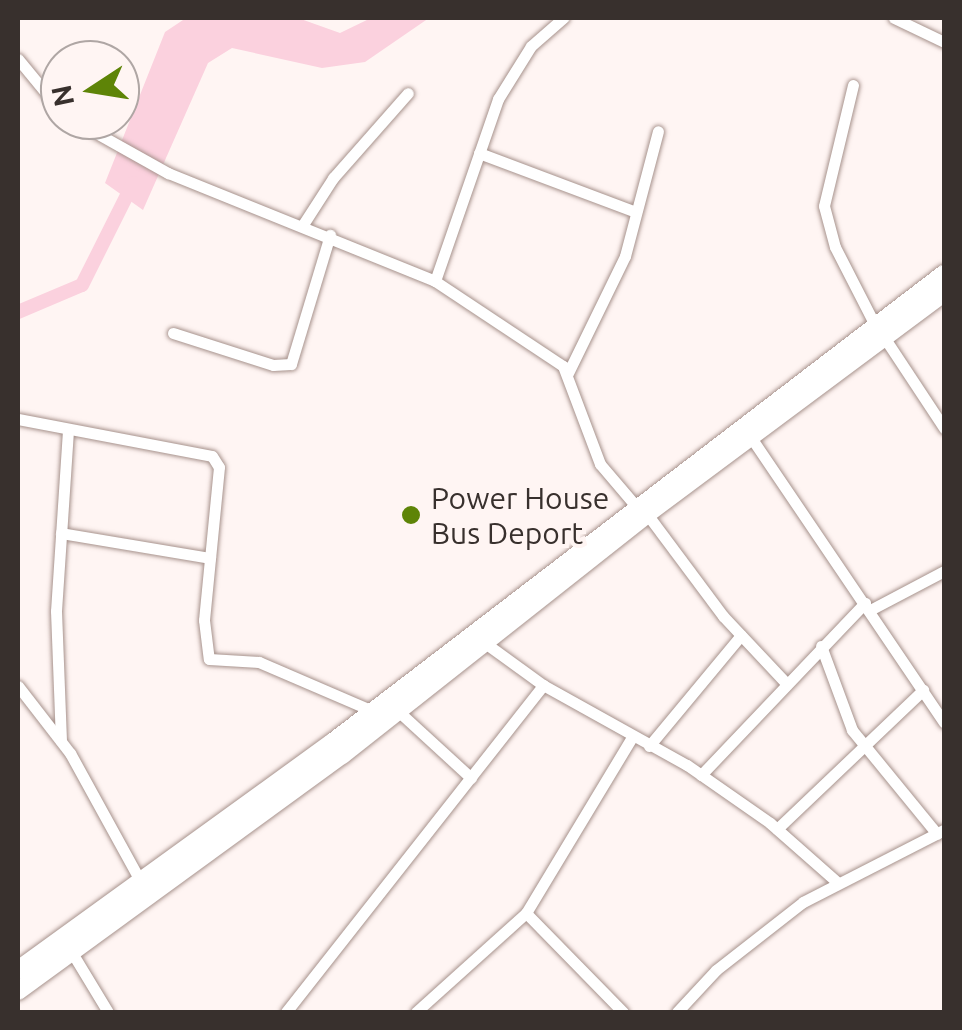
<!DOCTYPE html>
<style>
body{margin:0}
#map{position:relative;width:962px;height:1030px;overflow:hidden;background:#fff5f3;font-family:Ubuntu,sans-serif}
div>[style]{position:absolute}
.water>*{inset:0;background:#fbd1de}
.canal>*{height:14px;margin:-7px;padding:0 7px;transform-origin:7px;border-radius:7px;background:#fbd1de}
.roads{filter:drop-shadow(0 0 2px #a7928c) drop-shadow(0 0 2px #a7928c)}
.minor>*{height:11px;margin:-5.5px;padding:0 5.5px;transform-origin:5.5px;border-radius:5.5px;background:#fff}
.trunk>*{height:18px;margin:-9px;padding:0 9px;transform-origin:9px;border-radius:9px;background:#fff}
.dots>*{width:28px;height:28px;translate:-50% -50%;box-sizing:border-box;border:5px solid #fff5f3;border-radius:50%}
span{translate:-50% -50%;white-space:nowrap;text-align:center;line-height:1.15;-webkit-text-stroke:8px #fff5f3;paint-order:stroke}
.poi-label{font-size:30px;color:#38302d}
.left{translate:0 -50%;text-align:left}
.frame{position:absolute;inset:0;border:20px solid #38302d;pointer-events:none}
.north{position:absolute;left:40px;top:40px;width:100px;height:100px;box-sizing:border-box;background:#fff5f3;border:2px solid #afa6a4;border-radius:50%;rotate:258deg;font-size:28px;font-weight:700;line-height:40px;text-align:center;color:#38302d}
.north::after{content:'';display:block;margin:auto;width:35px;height:45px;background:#5e8407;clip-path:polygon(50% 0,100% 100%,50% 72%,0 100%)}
</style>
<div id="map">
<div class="water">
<i style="clip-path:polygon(186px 18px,298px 18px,340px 33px,371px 18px,429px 18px,365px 62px,322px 68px,232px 48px,208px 63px,143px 210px,105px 183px,165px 32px)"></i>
</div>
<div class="canal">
<i style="left:18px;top:312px;width:69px;rotate:-22.9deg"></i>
<i style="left:82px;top:285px;width:114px;rotate:-63.4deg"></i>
</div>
<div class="roads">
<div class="minor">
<i style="left:894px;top:18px;width:55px;rotate:25.6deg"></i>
<i style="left:18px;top:59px;width:66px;rotate:50.5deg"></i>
<i style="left:853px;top:85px;width:124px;rotate:103.5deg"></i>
<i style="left:824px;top:206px;width:42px;rotate:75deg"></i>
<i style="left:835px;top:247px;width:88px;rotate:62.9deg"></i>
<i style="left:73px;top:120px;width:109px;rotate:29.2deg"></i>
<i style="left:168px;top:173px;width:288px;rotate:22deg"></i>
<i style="left:435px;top:281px;width:154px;rotate:33.6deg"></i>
<i style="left:563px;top:366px;width:105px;rotate:69.3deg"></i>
<i style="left:600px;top:464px;width:54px;rotate:49.5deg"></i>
<i style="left:479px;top:153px;width:168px;rotate:20.6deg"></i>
<i style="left:304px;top:223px;width:54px;rotate:-57.2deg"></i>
<i style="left:333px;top:178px;width:113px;rotate:-48.6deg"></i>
<i style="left:435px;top:281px;width:193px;rotate:-70.9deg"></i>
<i style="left:498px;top:99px;width:62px;rotate:-58.1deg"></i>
<i style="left:531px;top:46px;width:43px;rotate:-41.2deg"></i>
<i style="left:173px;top:333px;width:105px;rotate:17.7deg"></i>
<i style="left:273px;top:365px;width:18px;rotate:-3deg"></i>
<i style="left:291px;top:364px;width:135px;rotate:-73.2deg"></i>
<i style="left:884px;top:337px;width:109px;rotate:56.6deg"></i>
<i style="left:568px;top:373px;width:130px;rotate:-64deg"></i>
<i style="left:625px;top:256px;width:129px;rotate:-75.2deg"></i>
<i style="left:18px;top:419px;width:197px;rotate:10.8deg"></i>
<i style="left:212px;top:456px;width:13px;rotate:58deg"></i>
<i style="left:219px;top:467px;width:154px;rotate:95.6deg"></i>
<i style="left:204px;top:620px;width:39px;rotate:83deg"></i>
<i style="left:209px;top:659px;width:50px;rotate:3.4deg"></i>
<i style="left:259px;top:662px;width:126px;rotate:23.3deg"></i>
<i style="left:750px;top:436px;width:346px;rotate:55.9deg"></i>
<i style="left:647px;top:514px;width:127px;rotate:53.3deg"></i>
<i style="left:723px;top:616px;width:89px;rotate:46.8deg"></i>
<i style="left:61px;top:533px;width:151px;rotate:9.5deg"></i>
<i style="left:870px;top:610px;width:84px;rotate:-27.8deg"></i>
<i style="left:485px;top:643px;width:72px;rotate:35.9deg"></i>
<i style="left:543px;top:685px;width:165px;rotate:29.1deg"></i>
<i style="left:687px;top:765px;width:101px;rotate:34.9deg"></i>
<i style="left:770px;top:823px;width:91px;rotate:41.4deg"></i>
<i style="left:821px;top:646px;width:90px;rotate:69.7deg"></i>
<i style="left:852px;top:730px;width:134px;rotate:50.7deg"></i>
<i style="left:18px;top:686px;width:85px;rotate:52.2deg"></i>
<i style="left:70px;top:753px;width:147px;rotate:61.2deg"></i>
<i style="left:398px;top:711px;width:99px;rotate:42.5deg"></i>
<i style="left:61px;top:741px;width:130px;rotate:-92.2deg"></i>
<i style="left:56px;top:611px;width:181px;rotate:-86.2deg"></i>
<i style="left:649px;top:746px;width:144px;rotate:-50.3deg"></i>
<i style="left:701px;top:775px;width:238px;rotate:-46.4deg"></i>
<i style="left:777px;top:829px;width:202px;rotate:-43.6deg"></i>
<i style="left:526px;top:913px;width:139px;rotate:45.6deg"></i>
<i style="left:71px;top:951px;width:71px;rotate:58.8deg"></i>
<i style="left:286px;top:1012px;width:416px;rotate:-51.8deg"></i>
<i style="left:416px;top:1012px;width:148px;rotate:-42deg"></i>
<i style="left:526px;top:913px;width:205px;rotate:-58.9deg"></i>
<i style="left:677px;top:1012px;width:57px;rotate:-47.1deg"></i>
<i style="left:716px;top:970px;width:110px;rotate:-38deg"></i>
<i style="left:803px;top:902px;width:158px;rotate:-27.1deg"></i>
</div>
<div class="trunk">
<i style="left:18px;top:970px;width:389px;rotate:-35.9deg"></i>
<i style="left:333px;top:742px;width:770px;rotate:-37.45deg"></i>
<i style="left:18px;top:991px;width:401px;rotate:-36.1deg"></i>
<i style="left:342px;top:755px;width:389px;rotate:-38.3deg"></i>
<i style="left:647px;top:514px;width:370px;rotate:-36.7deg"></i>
</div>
</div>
<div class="dots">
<i style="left:411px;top:515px;background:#5e8407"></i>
</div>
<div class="poi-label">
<span class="left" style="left:431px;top:515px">Power House<br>Bus Deport</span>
</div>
<div class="frame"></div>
<div class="north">N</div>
</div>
